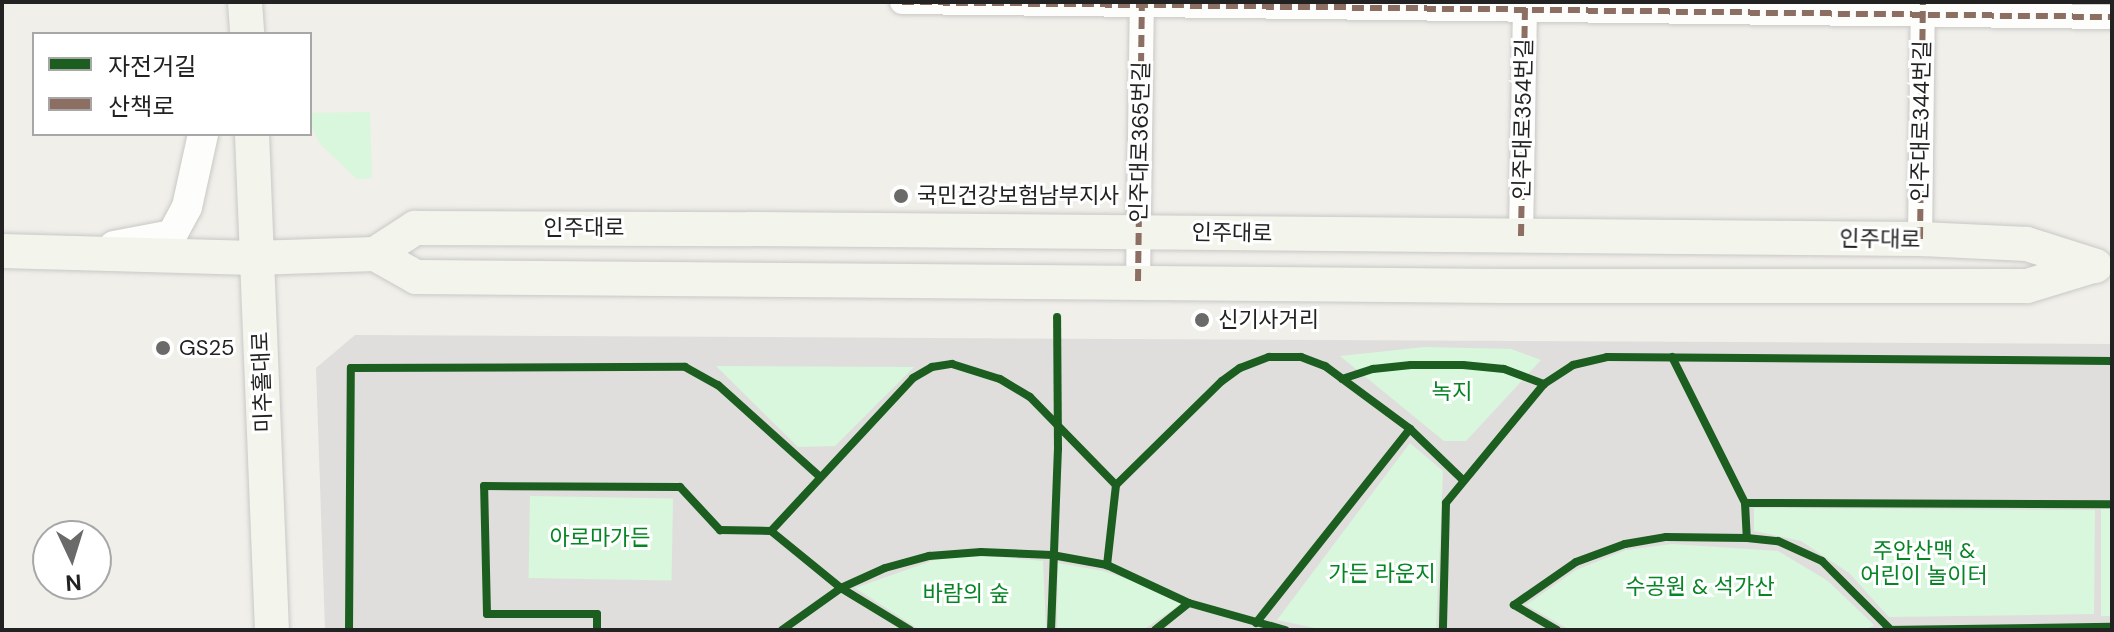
<!DOCTYPE html>
<meta charset="utf-8">
<style>
body{margin:0}
#map{position:relative;width:2114px;height:632px;overflow:hidden;background:#f0efea;font-family:"DM Sans","Noto Sans KR",sans-serif}
div>[style]{position:absolute}
.residential>*{inset:0;background:#dfdedc}
.park>*{inset:0;background:#d8f7dd;transform-origin:0 0}
.roads{filter:drop-shadow(0 0 2px #c9c8c6) drop-shadow(0 0 2px #c9c8c6)}
.minor>*{height:24px;margin:-12px;padding:0 12px;transform-origin:12px;border-radius:12px;background:#fdfdfc}
.tertiary>*{height:30px;margin:-15px;padding:0 15px;transform-origin:15px;border-radius:15px;background:#fdfdfc}
.secondary>*{height:34px;margin:-17px;padding:0 17px;transform-origin:17px;border-radius:17px;background:#f3f5ed}
.quiet>*{height:6px;margin-top:-3px;transform-origin:0;background:repeating-linear-gradient(90deg,#8d6e63 0 12px,transparent 0 18px)}
.cycleway>*{height:8px;margin:-4px;padding:0 4px;transform-origin:4px;border-radius:4px;background:#1b5e20}
.dots>*{width:22px;height:22px;translate:-50% -50%;box-sizing:border-box;border:4px solid #fff;border-radius:50%}
span{translate:-50% -50%;white-space:nowrap;text-align:center;line-height:1.15;-webkit-text-stroke:6px #fff;paint-order:stroke}
.street-label{font-size:22px;color:#222}
.poi-label{font-size:22px;color:#222}
.left{translate:0 -50%;text-align:left}
.park-label{font-size:22px;color:#068525}
.frame{position:absolute;inset:0;border:4px solid #222;pointer-events:none}
.legend{position:absolute;left:32px;top:32px;width:280px;height:104px;box-sizing:border-box;background:#fff;border:2px solid #a7a7a7;margin:0;padding:10px 14px;list-style:none;font-size:24px;color:#222}
.legend li{display:flex;align-items:center;gap:16px;height:40px}
.legend b{width:40px;border:2px solid #a7a7a7}
.north{position:absolute;left:32px;top:520px;width:80px;height:80px;box-sizing:border-box;background:#fff;border:2px solid #a7a7a7;border-radius:50%;rotate:176deg;font-size:22px;font-weight:700;line-height:32px;text-align:center;color:#222}
.north::after{content:'';display:block;margin:auto;width:28px;height:36px;background:#6a6a68;clip-path:polygon(50% 0,100% 100%,50% 72%,0 100%)}
</style>
<div id="map">
<div class="residential">
<i style="clip-path:polygon(355px 335px,2112px 344px,2112px 630px,325px 630px,316px 368px)"></i>
</div>
<div class="park">
<i style="clip-path:polygon(370px 112px,372px 178px,357px 179px,320px 144px,310px 123px,310px 113px)"></i>
<i style="clip-path:polygon(1425px 347px,1511px 349px,1541px 360px,1466px 441px,1444px 441px,1340px 356px)"></i>
<i style="clip-path:polygon(716px 366px,914px 367px,835px 446px,798px 447px)"></i>
<i style="clip-path:polygon(1410px 443px,1443px 471px,1436px 630px,1324px 630px,1277px 620px)"></i>
<i style="left:530px;top:496px;width:143px;height:82px;rotate:1deg"></i>
<i style="clip-path:polygon(1754px 508px,2095px 510px,2094px 614px,1889px 617px,1849px 573px,1801px 541px,1754px 531px)"></i>
<i style="left:2101px;top:509px;width:11px;height:107px"></i>
<i style="clip-path:polygon(1672px 544px,1778px 551px,1828px 581px,1874px 625px,1866px 630px,1570px 630px,1526px 605px,1576px 570px,1626px 550px)"></i>
<i style="clip-path:polygon(985px 556px,1043px 561px,1046px 630px,920px 630px,855px 588px,940px 558px)"></i>
<i style="clip-path:polygon(1058px 563px,1103px 571px,1148px 586px,1181px 604px,1143px 630px,1057px 630px)"></i>
</div>
<div class="roads">
<div class="minor">
<i style="left:902px;top:2px;width:1210px;rotate:0.71deg"></i>
<i style="left:1521px;top:236px;width:234px;rotate:-89deg"></i>
<i style="left:1920px;top:239px;width:237px;rotate:-89.3deg"></i>
<i style="left:1138px;top:281px;width:279px;rotate:-89.2deg"></i>
</div>
<div class="tertiary">
<i style="left:114px;top:246px;width:59px;rotate:-10.7deg"></i>
<i style="left:172px;top:235px;width:32px;rotate:-62deg"></i>
<i style="left:187px;top:207px;width:75px;rotate:-77.6deg"></i>
</div>
<div class="secondary">
<i style="left:245px;top:2px;width:32px;rotate:86deg"></i>
<i style="left:252px;top:134px;width:496px;rotate:87.7deg"></i>
<i style="left:2px;top:251px;width:252px;rotate:1.6deg"></i>
<i style="left:254px;top:258px;width:121px;rotate:-1.9deg"></i>
<i style="left:375px;top:254px;width:47px;rotate:29.3deg"></i>
<i style="left:416px;top:277px;width:1087px;rotate:0.47deg"></i>
<i style="left:1503px;top:286px;width:524px"></i>
<i style="left:2027px;top:286px;width:69px;rotate:-16.9deg"></i>
<i style="left:375px;top:254px;width:48px;rotate:-33deg"></i>
<i style="left:415px;top:228px;width:335px;rotate:0.2deg"></i>
<i style="left:750px;top:229px;width:1170px;rotate:0.49deg"></i>
<i style="left:1920px;top:239px;width:107px;rotate:2.7deg"></i>
<i style="left:2027px;top:244px;width:72px;rotate:17.7deg"></i>
</div>
</div>
<div class="quiet">
<i style="left:902px;top:2px;width:1210px;rotate:0.71deg"></i>
<i style="left:1521px;top:236px;width:234px;rotate:-89deg"></i>
<i style="left:1920px;top:239px;width:237px;rotate:-89.3deg"></i>
<i style="left:1138px;top:281px;width:279px;rotate:-89.2deg"></i>
</div>
<div class="cycleway">
<i style="left:1672px;top:357px;width:163px;rotate:63.4deg"></i>
<i style="left:1745px;top:503px;width:35px;rotate:87deg"></i>
<i style="left:1747px;top:538px;width:31px;rotate:6deg"></i>
<i style="left:1778px;top:541px;width:48px;rotate:24.4deg"></i>
<i style="left:1822px;top:561px;width:98px;rotate:45deg"></i>
<i style="left:1342px;top:379px;width:33px;rotate:-18deg"></i>
<i style="left:1373px;top:369px;width:38px;rotate:-6deg"></i>
<i style="left:1411px;top:365px;width:52px"></i>
<i style="left:1463px;top:365px;width:41px;rotate:5.6deg"></i>
<i style="left:1504px;top:369px;width:43px;rotate:20.6deg"></i>
<i style="left:1544px;top:384px;width:154px;rotate:129.5deg"></i>
<i style="left:1446px;top:503px;width:127px;rotate:91.4deg"></i>
<i style="left:1544px;top:384px;width:35px;rotate:-33deg"></i>
<i style="left:1573px;top:365px;width:35px;rotate:-13deg"></i>
<i style="left:1607px;top:357px;width:505px;rotate:0.45deg"></i>
<i style="left:1116px;top:485px;width:148px;rotate:-44.5deg"></i>
<i style="left:1222px;top:381px;width:22px;rotate:-36deg"></i>
<i style="left:1240px;top:368px;width:31px;rotate:-21deg"></i>
<i style="left:1269px;top:357px;width:32px"></i>
<i style="left:1301px;top:357px;width:26px;rotate:21deg"></i>
<i style="left:1325px;top:366px;width:106px;rotate:36.5deg"></i>
<i style="left:1410px;top:429px;width:74px;rotate:43.9deg"></i>
<i style="left:1745px;top:503px;width:367px;rotate:0.2deg"></i>
<i style="left:771px;top:531px;width:209px;rotate:-47.1deg"></i>
<i style="left:913px;top:378px;width:22px;rotate:-30deg"></i>
<i style="left:932px;top:367px;width:20px;rotate:-9deg"></i>
<i style="left:952px;top:364px;width:50px;rotate:17.4deg"></i>
<i style="left:1000px;top:379px;width:35px;rotate:31deg"></i>
<i style="left:1030px;top:397px;width:123px;rotate:45.7deg"></i>
<i style="left:1116px;top:485px;width:81px;rotate:96.4deg"></i>
<i style="left:1256px;top:623px;width:248px;rotate:-51.6deg"></i>
<i style="left:349px;top:630px;width:262px;rotate:-89.6deg"></i>
<i style="left:351px;top:368px;width:334px;rotate:-0.2deg"></i>
<i style="left:685px;top:367px;width:38px;rotate:29deg"></i>
<i style="left:718px;top:385px;width:136px;rotate:42deg"></i>
<i style="left:597px;top:630px;width:16px;rotate:-90deg"></i>
<i style="left:597px;top:614px;width:110px;rotate:180deg"></i>
<i style="left:487px;top:614px;width:128px;rotate:-91.3deg"></i>
<i style="left:484px;top:486px;width:196px;rotate:0.3deg"></i>
<i style="left:680px;top:487px;width:59px;rotate:47.1deg"></i>
<i style="left:720px;top:530px;width:51px;rotate:1.1deg"></i>
<i style="left:771px;top:531px;width:90px;rotate:39.2deg"></i>
<i style="left:841px;top:588px;width:81px;rotate:31.3deg"></i>
<i style="left:782px;top:630px;width:72px;rotate:-35.4deg"></i>
<i style="left:841px;top:588px;width:48px;rotate:-24.4deg"></i>
<i style="left:885px;top:568px;width:46px;rotate:-15.3deg"></i>
<i style="left:929px;top:556px;width:52px;rotate:-4.4deg"></i>
<i style="left:981px;top:552px;width:71px;rotate:2.4deg"></i>
<i style="left:1052px;top:555px;width:56px;rotate:10.3deg"></i>
<i style="left:1107px;top:565px;width:90px;rotate:24.9deg"></i>
<i style="left:1051px;top:630px;width:181px;rotate:-87.8deg"></i>
<i style="left:1058px;top:449px;width:132px;rotate:-90.4deg"></i>
<i style="left:1155px;top:630px;width:43px;rotate:-38.5deg"></i>
<i style="left:1189px;top:603px;width:100px;rotate:15.7deg"></i>
<i style="left:1557px;top:630px;width:50px;rotate:-149.8deg"></i>
<i style="left:1514px;top:605px;width:75px;rotate:-34.7deg"></i>
<i style="left:1576px;top:562px;width:52px;rotate:-20.2deg"></i>
<i style="left:1625px;top:544px;width:42px;rotate:-9.7deg"></i>
<i style="left:1666px;top:537px;width:81px;rotate:0.7deg"></i>
<i style="left:1886px;top:630px;width:226px;rotate:-0.8deg"></i>
</div>
<div class="dots">
<i style="left:901px;top:196px;background:#6a6a68"></i>
<i style="left:1202px;top:320px;background:#6a6a68"></i>
<i style="left:163px;top:348px;background:#6a6a68"></i>
</div>
<div class="street-label">
<span style="left:1523px;top:119px;rotate:-89deg">인주대로354번길</span>
<span style="left:1921px;top:121px;rotate:-89deg">인주대로344번길</span>
<span style="left:1140px;top:142px;rotate:-89deg">인주대로365번길</span>
<span style="left:584px;top:228px">인주대로</span>
<span style="left:1232px;top:233px;rotate:1deg">인주대로</span>
<span style="left:1880px;top:239px;rotate:1deg">인주대로</span>
<span style="left:262px;top:382px;rotate:-92deg">미추홀대로</span>
</div>
<div class="poi-label">
<span class="left" style="left:917px;top:196px">국민건강보험남부지사</span>
<span class="left" style="left:1218px;top:320px">신기사거리</span>
<span class="left" style="left:179px;top:348px">GS25</span>
</div>
<div class="park-label">
<span style="left:1452px;top:392px">녹지</span>
<span style="left:600px;top:538px">아로마가든</span>
<span style="left:1924px;top:563px">주안산맥 &amp;<br>어린이 놀이터</span>
<span style="left:1382px;top:574px">가든 라운지</span>
<span style="left:1700px;top:587px">수공원 &amp; 석가산</span>
<span style="left:966px;top:594px">바람의 숲</span>
</div>
<div class="frame"></div>
<ul class="legend">
<li><b style="height:10px;background:#1b5e20"></b>자전거길</li>
<li><b style="height:10px;background:#8d6e63"></b>산책로</li>
</ul>
<div class="north">N</div>
</div>
